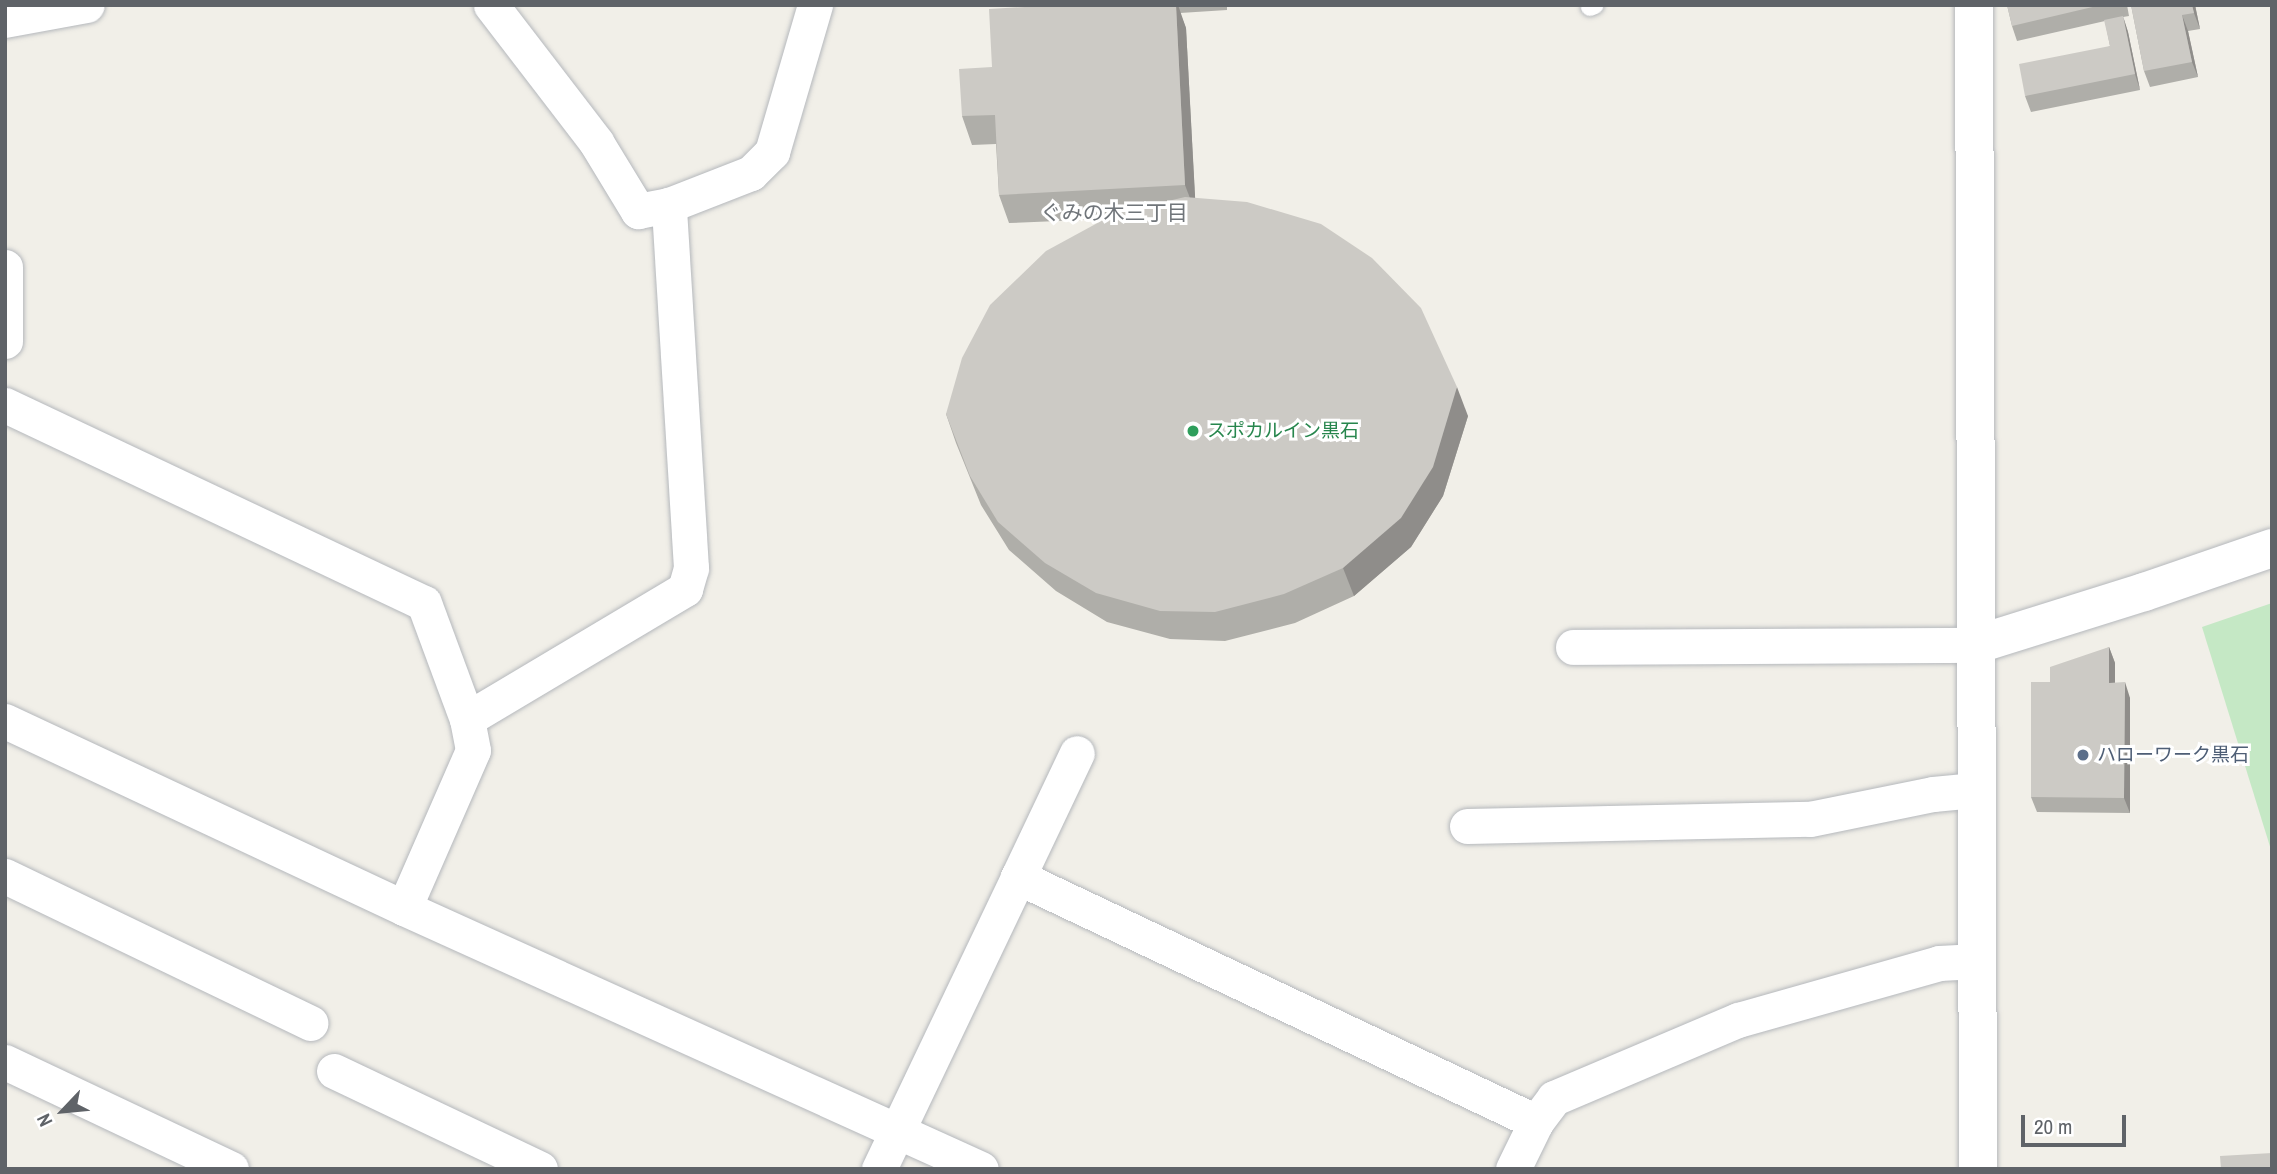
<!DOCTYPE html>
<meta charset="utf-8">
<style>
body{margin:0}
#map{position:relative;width:2277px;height:1174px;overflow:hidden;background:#f1efe8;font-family:"Archivo Narrow","Noto Sans JP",sans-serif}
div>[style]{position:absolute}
.green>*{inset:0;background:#c5e8c5}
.roads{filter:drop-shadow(0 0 2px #b5b8bc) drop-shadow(0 0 2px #b5b8bc)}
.lane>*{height:18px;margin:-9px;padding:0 9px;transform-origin:9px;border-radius:9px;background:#fff}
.street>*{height:35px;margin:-17.5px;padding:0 17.5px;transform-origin:17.5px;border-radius:17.5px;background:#fff}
.secondary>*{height:38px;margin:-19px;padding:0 19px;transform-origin:19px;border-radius:19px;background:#fff}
.wall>*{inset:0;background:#afaea9}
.shaded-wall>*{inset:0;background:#8f8d8a}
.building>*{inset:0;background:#cccac5}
.dots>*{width:19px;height:19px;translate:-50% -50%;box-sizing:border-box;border:4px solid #fff;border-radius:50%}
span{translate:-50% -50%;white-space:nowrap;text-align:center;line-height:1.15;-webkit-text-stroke:6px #fff;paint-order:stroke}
.leisure-label{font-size:19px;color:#27864d}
.left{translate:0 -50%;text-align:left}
.service-label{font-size:19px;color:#4e5e75}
.neighbourhood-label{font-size:21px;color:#70757a}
.frame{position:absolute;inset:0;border:7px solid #5f6368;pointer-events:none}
.north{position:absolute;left:28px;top:1076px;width:70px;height:70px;-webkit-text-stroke:5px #fff;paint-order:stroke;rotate:244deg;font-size:19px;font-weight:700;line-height:28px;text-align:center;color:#5f6368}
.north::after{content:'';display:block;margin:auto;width:24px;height:32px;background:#5f6368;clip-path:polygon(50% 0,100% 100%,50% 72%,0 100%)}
.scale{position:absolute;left:2021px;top:1115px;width:105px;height:32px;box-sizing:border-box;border:4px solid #5f6368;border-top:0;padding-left:9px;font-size:21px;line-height:24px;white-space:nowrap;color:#5f6368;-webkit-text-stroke:5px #fff;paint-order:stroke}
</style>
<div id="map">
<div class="green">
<i style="clip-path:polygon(2272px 603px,2272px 853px,2202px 627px)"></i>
</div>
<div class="roads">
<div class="lane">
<i style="left:1590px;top:7px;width:5px;rotate:-22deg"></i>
</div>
<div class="street">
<i style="left:491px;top:5px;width:173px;rotate:52.5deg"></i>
<i style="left:596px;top:142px;width:81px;rotate:58.7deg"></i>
<i style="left:638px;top:211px;width:32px;rotate:-11deg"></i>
<i style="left:669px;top:205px;width:88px;rotate:-21.3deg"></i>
<i style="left:751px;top:173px;width:30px;rotate:-45deg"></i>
<i style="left:772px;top:152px;width:153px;rotate:-73.7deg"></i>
<i style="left:5px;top:20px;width:83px;rotate:-10.4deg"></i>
<i style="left:5px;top:267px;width:74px;rotate:90deg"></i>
<i style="left:5px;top:405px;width:463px;rotate:25.3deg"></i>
<i style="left:424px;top:603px;width:124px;rotate:69.7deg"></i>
<i style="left:1573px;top:647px;width:402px;rotate:-0.3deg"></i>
<i style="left:5px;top:721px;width:441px;rotate:25.1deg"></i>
<i style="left:404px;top:908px;width:633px;rotate:24.34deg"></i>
<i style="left:1467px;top:826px;width:343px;rotate:-1.2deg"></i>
<i style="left:1810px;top:819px;width:126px;rotate:-11.5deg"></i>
<i style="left:1933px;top:794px;width:43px;rotate:-5.3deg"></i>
<i style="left:5px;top:876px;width:339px;rotate:25.7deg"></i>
<i style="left:1018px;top:877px;width:137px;rotate:-64.6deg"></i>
<i style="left:404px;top:908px;width:172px;rotate:-66.4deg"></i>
<i style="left:473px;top:750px;width:32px;rotate:-101deg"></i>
<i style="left:467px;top:719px;width:254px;rotate:-30.8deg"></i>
<i style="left:685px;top:589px;width:22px;rotate:-74deg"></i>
<i style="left:691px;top:568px;width:364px;rotate:-93.5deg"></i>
<i style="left:5px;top:1062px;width:250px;rotate:25.3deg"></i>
<i style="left:334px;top:1071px;width:228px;rotate:25.4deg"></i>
<i style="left:879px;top:1169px;width:323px;rotate:-64.5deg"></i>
<i style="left:1018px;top:877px;width:573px;rotate:25.31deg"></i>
<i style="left:1513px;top:1169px;width:52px;rotate:-63.9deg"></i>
<i style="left:1536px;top:1122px;width:30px;rotate:-53deg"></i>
<i style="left:1554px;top:1098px;width:200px;rotate:-23deg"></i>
<i style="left:1738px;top:1020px;width:209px;rotate:-15.8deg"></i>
<i style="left:1939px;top:963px;width:38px;rotate:-3deg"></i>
</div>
<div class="secondary">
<i style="left:1974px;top:5px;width:1164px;rotate:89.8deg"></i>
<i style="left:1975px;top:645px;width:177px;rotate:-17.4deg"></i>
<i style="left:2144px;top:592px;width:135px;rotate:-19deg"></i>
</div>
</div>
<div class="wall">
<i style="clip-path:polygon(1059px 5px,1227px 5px,1227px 10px,1180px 13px,1186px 28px,1195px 198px,1468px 416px,1443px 496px,1411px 547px,1354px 596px,1295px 623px,1225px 641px,1170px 639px,1107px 622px,1056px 591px,1009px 550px,981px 505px,956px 443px,946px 414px,1106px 219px,1009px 223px,999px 195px,996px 144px,972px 145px,962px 116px,992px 67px)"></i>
<i style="clip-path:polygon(2007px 5px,2127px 5px,2129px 16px,2123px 17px,2128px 32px,2140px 90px,2031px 112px,2025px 96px,2110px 46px,2105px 21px,2017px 41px,2012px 26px)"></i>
<i style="clip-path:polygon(2131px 5px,2195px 5px,2200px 29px,2188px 31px,2198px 77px,2150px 87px,2144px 71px)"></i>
<i style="clip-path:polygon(2109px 647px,2115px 663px,2115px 683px,2130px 698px,2130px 813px,2037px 812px,2031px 797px,2050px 682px)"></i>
</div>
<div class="shaded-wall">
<i style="clip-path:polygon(1176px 5px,1178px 5px,1186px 28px,1196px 214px,1185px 185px)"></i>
<i style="clip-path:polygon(2192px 5px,2195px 5px,2200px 29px,2194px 13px)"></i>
<i style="clip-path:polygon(2182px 15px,2188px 31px,2198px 77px,2192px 62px)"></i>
<i style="clip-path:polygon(2123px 16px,2128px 32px,2140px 90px,2135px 74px)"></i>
<i style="clip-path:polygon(1457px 387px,1468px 416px,1443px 496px,1411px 547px,1354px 596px,1343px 568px)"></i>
<i style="clip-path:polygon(2109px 647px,2115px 663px,2115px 698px,2109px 683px)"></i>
<i style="clip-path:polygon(2125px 682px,2130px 698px,2130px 813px,2124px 798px)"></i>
</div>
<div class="building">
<i style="clip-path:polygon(1059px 5px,1176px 5px,1185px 185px,999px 195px,995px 115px,962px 116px,959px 69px,992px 67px,989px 9px)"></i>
<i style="clip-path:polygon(2007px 5px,2101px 5px,2012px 26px)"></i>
<i style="clip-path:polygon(2131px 5px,2192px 5px,2194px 13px,2182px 15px,2192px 62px,2144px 71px)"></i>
<i style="clip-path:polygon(2123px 16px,2135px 74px,2025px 96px,2019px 64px,2110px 46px,2104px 20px)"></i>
<i style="clip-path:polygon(1185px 197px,1247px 202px,1321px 224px,1372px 258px,1421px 308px,1457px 387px,1433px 467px,1401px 518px,1343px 568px,1284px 594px,1215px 612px,1160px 611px,1096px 593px,1045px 563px,998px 522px,970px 476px,946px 414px,962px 358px,990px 305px,1046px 251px,1114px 214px)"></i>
<i style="clip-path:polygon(2109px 647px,2109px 683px,2125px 682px,2124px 798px,2031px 797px,2031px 682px,2050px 682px,2050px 667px)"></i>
<i style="clip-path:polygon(2272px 1153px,2272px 1169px,2221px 1169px,2220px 1156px)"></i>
</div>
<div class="dots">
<i style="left:1193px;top:431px;background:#2e9e5b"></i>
<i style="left:2083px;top:755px;background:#5c6f8a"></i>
</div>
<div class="leisure-label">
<span class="left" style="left:1207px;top:431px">スポカルイン黒石</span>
</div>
<div class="service-label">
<span class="left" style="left:2097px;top:755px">ハローワーク黒石</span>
</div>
<div class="neighbourhood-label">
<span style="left:1114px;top:213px">ぐみの木三丁目</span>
</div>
<div class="frame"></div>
<div class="north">N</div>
<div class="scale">20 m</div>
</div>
